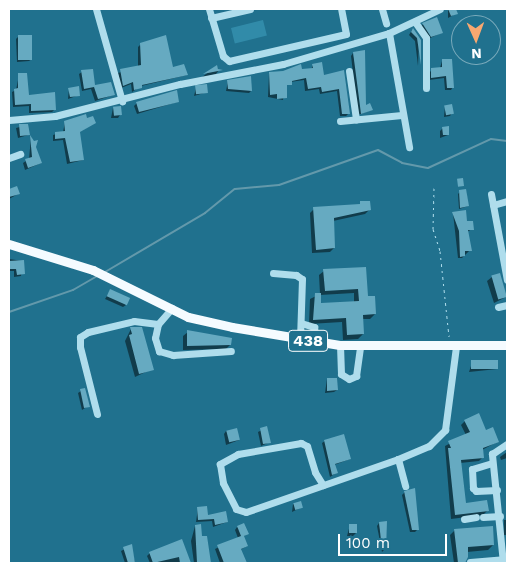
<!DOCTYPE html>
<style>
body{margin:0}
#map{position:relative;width:516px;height:572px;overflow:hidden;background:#20718e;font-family:"Work Sans",sans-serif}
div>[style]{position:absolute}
.green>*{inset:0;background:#318ba9;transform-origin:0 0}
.shadow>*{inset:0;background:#0007;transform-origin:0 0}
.stream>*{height:2px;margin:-1px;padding:0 1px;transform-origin:1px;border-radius:1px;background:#6399ab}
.building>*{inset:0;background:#66aac1;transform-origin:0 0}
.path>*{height:1px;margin-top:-0.5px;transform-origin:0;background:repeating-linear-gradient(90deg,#afddec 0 2.5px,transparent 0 6.5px)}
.minor>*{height:7px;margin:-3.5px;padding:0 3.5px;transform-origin:3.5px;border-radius:3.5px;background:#afddec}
.major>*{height:9px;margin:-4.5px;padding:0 4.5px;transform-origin:4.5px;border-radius:4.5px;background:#f5fbff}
span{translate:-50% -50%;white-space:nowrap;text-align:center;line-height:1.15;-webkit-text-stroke:5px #20718e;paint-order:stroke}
.shield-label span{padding:1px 4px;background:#20718e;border:1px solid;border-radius:4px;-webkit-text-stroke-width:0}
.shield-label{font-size:16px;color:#fff;font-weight:700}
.frame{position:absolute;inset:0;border:10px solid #fff;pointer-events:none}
.north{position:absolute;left:451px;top:15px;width:50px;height:50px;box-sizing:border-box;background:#20718e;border:1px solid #79aabb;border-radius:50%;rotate:178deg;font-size:14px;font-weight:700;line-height:20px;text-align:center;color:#fff}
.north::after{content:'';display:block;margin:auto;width:18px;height:22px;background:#f9a870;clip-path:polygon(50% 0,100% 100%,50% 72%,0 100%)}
.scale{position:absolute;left:338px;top:534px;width:109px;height:22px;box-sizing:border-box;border:2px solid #fff;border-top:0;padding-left:6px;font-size:15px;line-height:18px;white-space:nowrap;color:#fff;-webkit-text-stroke:4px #20718e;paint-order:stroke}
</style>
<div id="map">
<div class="green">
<i style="left:263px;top:20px;width:16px;height:33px;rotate:76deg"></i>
</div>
<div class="shadow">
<i style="clip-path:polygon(448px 9px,455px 9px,457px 13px,448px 18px)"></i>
<i style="clip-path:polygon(423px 24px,441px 33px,428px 39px,421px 27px)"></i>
<i style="clip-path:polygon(412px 30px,419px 40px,418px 66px,415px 41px,409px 35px)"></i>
<i style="clip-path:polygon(18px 37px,32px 59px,29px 61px,17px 62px,16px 39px)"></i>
<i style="clip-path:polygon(140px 45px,172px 69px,187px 75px,141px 86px,132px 92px,131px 84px,121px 88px,118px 73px,138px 67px,138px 47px)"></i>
<i style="clip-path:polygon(353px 53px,364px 107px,371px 110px,358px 115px,351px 56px)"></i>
<i style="clip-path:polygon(442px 61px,453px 87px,451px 90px,445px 90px,444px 78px,429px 80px,429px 72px,440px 68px)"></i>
<i style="clip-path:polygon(313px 65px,323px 77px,343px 71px,349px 113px,346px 116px,340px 116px,337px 91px,320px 94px,319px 89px,305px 91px,304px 80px,290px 82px,285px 87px,283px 100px,268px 97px,269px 74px,311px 70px)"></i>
<i style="clip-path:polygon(216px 66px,219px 70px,216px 74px,201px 78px)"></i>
<i style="clip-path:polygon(82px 72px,94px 86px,113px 95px,95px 101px,91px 89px,82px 91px,79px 74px)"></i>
<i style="clip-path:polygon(19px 75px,28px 96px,55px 109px,52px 112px,29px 113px,29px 106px,13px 107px,12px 92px,16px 90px)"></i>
<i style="clip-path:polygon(228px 81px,251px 91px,249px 93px,226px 91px)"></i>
<i style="clip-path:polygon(196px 88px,207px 92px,194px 96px)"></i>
<i style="clip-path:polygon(69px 89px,79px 95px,68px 99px)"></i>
<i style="clip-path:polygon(177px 102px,137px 114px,134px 106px,137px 103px)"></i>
<i style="clip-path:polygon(445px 106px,452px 113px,450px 116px,444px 117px)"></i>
<i style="clip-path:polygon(113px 108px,120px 115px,118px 118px,111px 118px)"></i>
<i style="clip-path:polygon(86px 120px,94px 123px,79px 132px,83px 160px,67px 164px,63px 140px,53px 141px,53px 135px,63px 132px,65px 122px)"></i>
<i style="clip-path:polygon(27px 125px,28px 135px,18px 138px,16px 128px)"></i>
<i style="clip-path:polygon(443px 128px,448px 135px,440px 138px,440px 131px)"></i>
<i style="clip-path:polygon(31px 137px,41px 163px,25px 170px,23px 163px,29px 159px)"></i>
<i style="clip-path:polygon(16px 188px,18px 194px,9px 199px,9px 190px)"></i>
<i style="clip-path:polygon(460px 192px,468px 206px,459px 209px,458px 194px)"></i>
<i style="clip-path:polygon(361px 205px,370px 209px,365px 214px,333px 221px,334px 248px,330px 252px,312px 253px,310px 213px,314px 209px)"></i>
<i style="clip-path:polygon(453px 213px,472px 229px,467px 232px,470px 250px,462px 258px,458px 258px)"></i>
<i style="clip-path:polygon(9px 259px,23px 261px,21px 276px,14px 277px,14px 271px,9px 271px)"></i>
<i style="clip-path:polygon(evenodd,365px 268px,366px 297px,375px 314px,370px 319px,362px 319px,363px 334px,358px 339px,343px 340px,342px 322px,309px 324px,310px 299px,320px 294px,319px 275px,324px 271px,365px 268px,354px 293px,354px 302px,320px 304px,320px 295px,354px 293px)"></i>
<i style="clip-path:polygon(492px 277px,506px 297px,494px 303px,487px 281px)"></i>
<i style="clip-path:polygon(111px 290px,126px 305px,123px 307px,105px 299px)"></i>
<i style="clip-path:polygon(131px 329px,152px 369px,135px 377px,125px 341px)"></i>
<i style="clip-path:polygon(188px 332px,230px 345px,226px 349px,183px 350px,183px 336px)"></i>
<i style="clip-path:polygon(472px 363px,497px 369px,469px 372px)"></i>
<i style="clip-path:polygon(327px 379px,337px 390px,334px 392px,325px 393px)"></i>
<i style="clip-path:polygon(81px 391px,88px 406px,82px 410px,78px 393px)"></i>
<i style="clip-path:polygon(465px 421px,497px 442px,482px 450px,483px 457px,479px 461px,460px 463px,465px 504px,487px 511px,483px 515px,451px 519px,445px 446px,466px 435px,461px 425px)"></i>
<i style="clip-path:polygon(266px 428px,270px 442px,261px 446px,258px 432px)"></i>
<i style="clip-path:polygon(226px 431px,239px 440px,226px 445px,224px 434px)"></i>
<i style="clip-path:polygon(325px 441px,350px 459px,334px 465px,336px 473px,330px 477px,322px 443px)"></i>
<i style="clip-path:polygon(507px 452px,507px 458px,501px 460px,500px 457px)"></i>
<i style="clip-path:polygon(405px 492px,418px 529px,415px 532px,410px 532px,402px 495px)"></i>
<i style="clip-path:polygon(293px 504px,302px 507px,292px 512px)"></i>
<i style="clip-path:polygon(198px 508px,206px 516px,227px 522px,213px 527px,212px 521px,196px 522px)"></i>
<i style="left:507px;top:520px;width:15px;height:3px;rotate:90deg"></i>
<i style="clip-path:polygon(379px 523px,384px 550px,382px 552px,377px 526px)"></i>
<i style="clip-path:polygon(350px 525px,356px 533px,353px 536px,347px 536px)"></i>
<i style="clip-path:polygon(195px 526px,201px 538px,206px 537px,209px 563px,194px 563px,191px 541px)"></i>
<i style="clip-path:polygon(237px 527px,247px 534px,243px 537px,247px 546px,240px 550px,246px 563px,220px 563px,215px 549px,238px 538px,235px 530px)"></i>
<i style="clip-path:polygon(455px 530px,493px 545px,488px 550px,467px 552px,463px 563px,454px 563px,450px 535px)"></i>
<i style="clip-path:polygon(181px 541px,189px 563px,150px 563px,147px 556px,150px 553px)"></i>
<i style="clip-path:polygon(131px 546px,135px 563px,125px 563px,121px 551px)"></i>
</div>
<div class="stream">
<i style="left:105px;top:272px;width:116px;rotate:-30.5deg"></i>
<i style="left:205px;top:213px;width:38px;rotate:-39deg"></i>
<i style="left:235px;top:189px;width:44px;rotate:-5.2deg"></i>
<i style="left:279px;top:185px;width:105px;rotate:-19.5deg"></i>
<i style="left:378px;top:150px;width:27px;rotate:28deg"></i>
<i style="left:402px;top:163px;width:26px;rotate:11deg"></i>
<i style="left:428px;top:168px;width:69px;rotate:-24.7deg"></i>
<i style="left:491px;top:139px;width:16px;rotate:7deg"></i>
<i style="left:9px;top:312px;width:68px;rotate:-19deg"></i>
<i style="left:73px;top:290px;width:30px;rotate:-30deg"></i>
</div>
<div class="building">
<i style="clip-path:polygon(448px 9px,456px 9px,458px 14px,451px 16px)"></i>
<i style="clip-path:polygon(437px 17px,443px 33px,431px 37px,422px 23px)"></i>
<i style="clip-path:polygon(413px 28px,421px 40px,421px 65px,417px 38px,411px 32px)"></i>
<i style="left:18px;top:35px;width:14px;height:25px"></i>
<i style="clip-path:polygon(166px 35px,173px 67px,184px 64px,188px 75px,142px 85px,142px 88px,134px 90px,133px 82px,123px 86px,120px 69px,141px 65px,140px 43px)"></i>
<i style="clip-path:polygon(365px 50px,366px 105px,370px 103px,373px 110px,361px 114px,353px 52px)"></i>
<i style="clip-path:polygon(442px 59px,452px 59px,454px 88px,447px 88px,446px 76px,431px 78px,431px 68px,442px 67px)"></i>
<i style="clip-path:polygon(322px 62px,324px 75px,344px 70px,350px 114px,342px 114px,339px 89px,322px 92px,321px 87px,308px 89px,306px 78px,292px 81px,292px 85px,287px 85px,287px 98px,277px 99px,277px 94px,270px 95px,269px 72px,283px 71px,301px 64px,302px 69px,313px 68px,312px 64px)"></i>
<i style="clip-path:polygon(217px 65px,218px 69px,223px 70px,203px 74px)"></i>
<i style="clip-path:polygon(93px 69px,95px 85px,111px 82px,115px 95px,98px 99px,94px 87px,84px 89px,81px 70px)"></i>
<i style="clip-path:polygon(18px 73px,27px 73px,29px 95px,55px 92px,56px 110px,31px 111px,31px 104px,15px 105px,14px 89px,18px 88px)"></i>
<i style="clip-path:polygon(251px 76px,252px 91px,228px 89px,227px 80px)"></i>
<i style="left:207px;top:84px;width:9px;height:12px;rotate:84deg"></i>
<i style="clip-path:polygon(79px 86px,80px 96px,70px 97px,68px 88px)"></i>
<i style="clip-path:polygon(177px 90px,179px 102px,139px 112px,136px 102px)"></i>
<i style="left:452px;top:104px;width:10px;height:8px;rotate:79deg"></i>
<i style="left:121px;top:106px;width:9px;height:8px;rotate:84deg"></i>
<i style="clip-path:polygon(86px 114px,87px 118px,93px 116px,96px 123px,80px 132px,84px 160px,70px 162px,65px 138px,55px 139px,55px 132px,65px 131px,64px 121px)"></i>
<i style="clip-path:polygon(19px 124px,28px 124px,30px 135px,20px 136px)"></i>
<i style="clip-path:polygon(449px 126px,449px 135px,443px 135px,442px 127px)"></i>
<i style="clip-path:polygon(30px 135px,34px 141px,38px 140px,36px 147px,42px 163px,28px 168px,25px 159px,32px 157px)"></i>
<i style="left:463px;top:178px;width:8px;height:6px;rotate:83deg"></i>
<i style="clip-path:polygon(17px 186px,20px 194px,9px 197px,9px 189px)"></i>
<i style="clip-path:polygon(466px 189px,469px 206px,460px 208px,459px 190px)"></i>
<i style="clip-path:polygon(360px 201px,370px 201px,371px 210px,334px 218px,335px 248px,316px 250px,313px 207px,360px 204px)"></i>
<i style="clip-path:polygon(466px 210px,467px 221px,473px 221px,474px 230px,468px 230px,472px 251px,465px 251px,465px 256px,460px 257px,459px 231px,452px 212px)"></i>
<i style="clip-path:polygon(24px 260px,25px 274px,17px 275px,16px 269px,9px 269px,9px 261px)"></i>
<i style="clip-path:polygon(366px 267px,368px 296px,375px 296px,376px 314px,363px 315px,364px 334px,347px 335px,346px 318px,313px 320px,315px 293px,321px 293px,321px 303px,359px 301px,358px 289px,325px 291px,323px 269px)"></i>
<i style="left:500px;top:273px;width:25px;height:9px;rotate:74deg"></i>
<i style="left:110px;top:289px;width:22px;height:8px;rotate:24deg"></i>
<i style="clip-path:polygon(130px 327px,142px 327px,154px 370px,139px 374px,129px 335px,132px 334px)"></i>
<i style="clip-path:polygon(187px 330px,232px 338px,231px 345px,187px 346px)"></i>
<i style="left:498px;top:360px;width:9px;height:27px;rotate:90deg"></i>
<i style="clip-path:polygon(327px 378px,337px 378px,338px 390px,327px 391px)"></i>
<i style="clip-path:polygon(85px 388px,90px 407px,84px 408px,80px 389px)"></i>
<i style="clip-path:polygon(479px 413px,486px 430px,493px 427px,499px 442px,483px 448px,484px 458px,461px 460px,466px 503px,487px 500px,489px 511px,455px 515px,448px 448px,451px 448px,448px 441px,470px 432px,464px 420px)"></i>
<i style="clip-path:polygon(267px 426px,271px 443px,263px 444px,260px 428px)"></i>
<i style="left:237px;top:428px;width:12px;height:11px;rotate:76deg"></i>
<i style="clip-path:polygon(344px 434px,351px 459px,335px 464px,338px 473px,332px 475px,324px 440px)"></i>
<i style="clip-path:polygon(415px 488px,419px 530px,412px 530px,404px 491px)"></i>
<i style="left:301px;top:501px;width:7px;height:8px;rotate:74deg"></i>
<i style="clip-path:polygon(207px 506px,208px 515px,226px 511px,228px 522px,215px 525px,214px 519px,198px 520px,197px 507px)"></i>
<i style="clip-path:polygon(387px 521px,386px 550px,382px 550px,379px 522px)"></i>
<i style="clip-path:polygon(244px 523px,249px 534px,244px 536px,248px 546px,241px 549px,247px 563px,224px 563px,217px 545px,241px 536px,237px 526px)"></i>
<i style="clip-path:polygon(201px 524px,202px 536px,207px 536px,211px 563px,197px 563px,195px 525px)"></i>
<i style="left:349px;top:524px;width:8px;height:9px"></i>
<i style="clip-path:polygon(493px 526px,494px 545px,468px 547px,468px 557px,465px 563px,458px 563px,454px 529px)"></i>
<i style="clip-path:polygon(182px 539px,191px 563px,180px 563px,179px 557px,153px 563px,149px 552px)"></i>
<i style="clip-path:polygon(132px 544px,135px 563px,128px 563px,123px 547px)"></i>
</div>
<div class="path">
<i style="left:434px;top:188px;width:41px;rotate:91.4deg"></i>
<i style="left:433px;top:229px;width:23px;rotate:72deg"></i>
<i style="left:440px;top:251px;width:86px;rotate:84deg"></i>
</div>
<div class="minor">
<i style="left:96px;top:9px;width:96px;rotate:74.2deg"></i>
<i style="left:209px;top:9px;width:49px;rotate:73.4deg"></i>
<i style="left:223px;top:56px;width:8px;rotate:40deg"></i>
<i style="left:229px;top:61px;width:120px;rotate:-13deg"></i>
<i style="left:346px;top:34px;width:25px;rotate:-101deg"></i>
<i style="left:382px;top:9px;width:15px;rotate:74deg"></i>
<i style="left:211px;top:18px;width:40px;rotate:-13deg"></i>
<i style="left:415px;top:22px;width:19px;rotate:55deg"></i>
<i style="left:426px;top:38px;width:50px;rotate:90deg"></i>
<i style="left:389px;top:33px;width:116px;rotate:80deg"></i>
<i style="left:349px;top:71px;width:49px;rotate:81.7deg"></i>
<i style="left:9px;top:120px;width:46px;rotate:-5deg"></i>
<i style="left:55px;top:116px;width:129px;rotate:-14.4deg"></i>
<i style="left:180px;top:84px;width:105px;rotate:-11deg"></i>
<i style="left:283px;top:64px;width:110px;rotate:-16.3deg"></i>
<i style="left:389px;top:33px;width:56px;rotate:-25.2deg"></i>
<i style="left:340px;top:121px;width:62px;rotate:-5.5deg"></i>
<i style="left:9px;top:158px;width:12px;rotate:-20deg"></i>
<i style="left:491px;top:194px;width:87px;rotate:79.5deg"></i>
<i style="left:493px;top:205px;width:15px;rotate:-16deg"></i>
<i style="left:273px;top:273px;width:23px;rotate:5deg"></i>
<i style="left:296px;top:275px;width:7px;rotate:34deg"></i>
<i style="left:302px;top:279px;width:61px;rotate:91.9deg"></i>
<i style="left:498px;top:307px;width:9px;rotate:-13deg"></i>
<i style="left:172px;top:308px;width:21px;rotate:131deg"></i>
<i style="left:158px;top:324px;width:14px;rotate:102deg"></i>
<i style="left:155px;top:338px;width:14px;rotate:73deg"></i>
<i style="left:159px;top:351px;width:15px;rotate:16deg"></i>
<i style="left:173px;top:355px;width:58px;rotate:-3.9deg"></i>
<i style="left:301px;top:323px;width:14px;rotate:17deg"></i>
<i style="left:314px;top:327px;width:16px;rotate:83deg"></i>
<i style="left:340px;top:345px;width:29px;rotate:88deg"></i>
<i style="left:341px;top:374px;width:9px;rotate:32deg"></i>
<i style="left:349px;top:379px;width:8px;rotate:-23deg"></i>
<i style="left:356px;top:376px;width:29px;rotate:-82deg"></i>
<i style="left:97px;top:414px;width:69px;rotate:-104.2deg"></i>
<i style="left:80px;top:347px;width:10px;rotate:-90deg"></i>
<i style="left:80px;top:337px;width:9px;rotate:-32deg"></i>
<i style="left:88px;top:332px;width:47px;rotate:-13.4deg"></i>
<i style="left:134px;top:321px;width:24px;rotate:7deg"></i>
<i style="left:398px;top:459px;width:28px;rotate:75deg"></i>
<i style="left:492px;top:463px;width:21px;rotate:163deg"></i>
<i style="left:472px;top:469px;width:19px;rotate:87deg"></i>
<i style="left:473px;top:488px;width:4px;rotate:45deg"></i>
<i style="left:476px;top:491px;width:21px;rotate:-3deg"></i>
<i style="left:323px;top:485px;width:15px;rotate:-122deg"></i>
<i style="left:315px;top:472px;width:27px;rotate:-107deg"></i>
<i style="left:307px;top:446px;width:7px;rotate:-153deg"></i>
<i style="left:301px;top:443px;width:64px;rotate:170.1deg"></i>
<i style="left:238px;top:454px;width:21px;rotate:151deg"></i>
<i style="left:220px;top:464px;width:19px;rotate:81deg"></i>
<i style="left:223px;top:483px;width:29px;rotate:63deg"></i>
<i style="left:236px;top:509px;width:10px;rotate:17deg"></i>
<i style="left:246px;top:512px;width:161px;rotate:-19.2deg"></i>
<i style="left:398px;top:459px;width:34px;rotate:-23deg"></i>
<i style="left:429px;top:446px;width:23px;rotate:-45deg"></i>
<i style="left:445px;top:430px;width:84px;rotate:-82.5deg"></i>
<i style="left:483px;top:517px;width:17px;rotate:-3deg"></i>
<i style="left:464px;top:519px;width:12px;rotate:-9deg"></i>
<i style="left:470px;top:562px;width:33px;rotate:-5deg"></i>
<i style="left:503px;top:563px;width:110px;rotate:-95.8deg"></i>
<i style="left:492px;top:454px;width:18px;rotate:-34deg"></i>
</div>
<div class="major">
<i style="left:9px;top:244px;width:88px;rotate:17.2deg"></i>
<i style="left:93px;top:270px;width:106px;rotate:26.3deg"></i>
<i style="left:188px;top:317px;width:45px;rotate:12.8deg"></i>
<i style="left:232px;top:327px;width:109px;rotate:9.5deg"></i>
<i style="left:340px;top:345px;width:167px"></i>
</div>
<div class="shield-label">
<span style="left:308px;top:341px">438</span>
</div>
<div class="frame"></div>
<div class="north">N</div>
<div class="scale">100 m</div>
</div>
